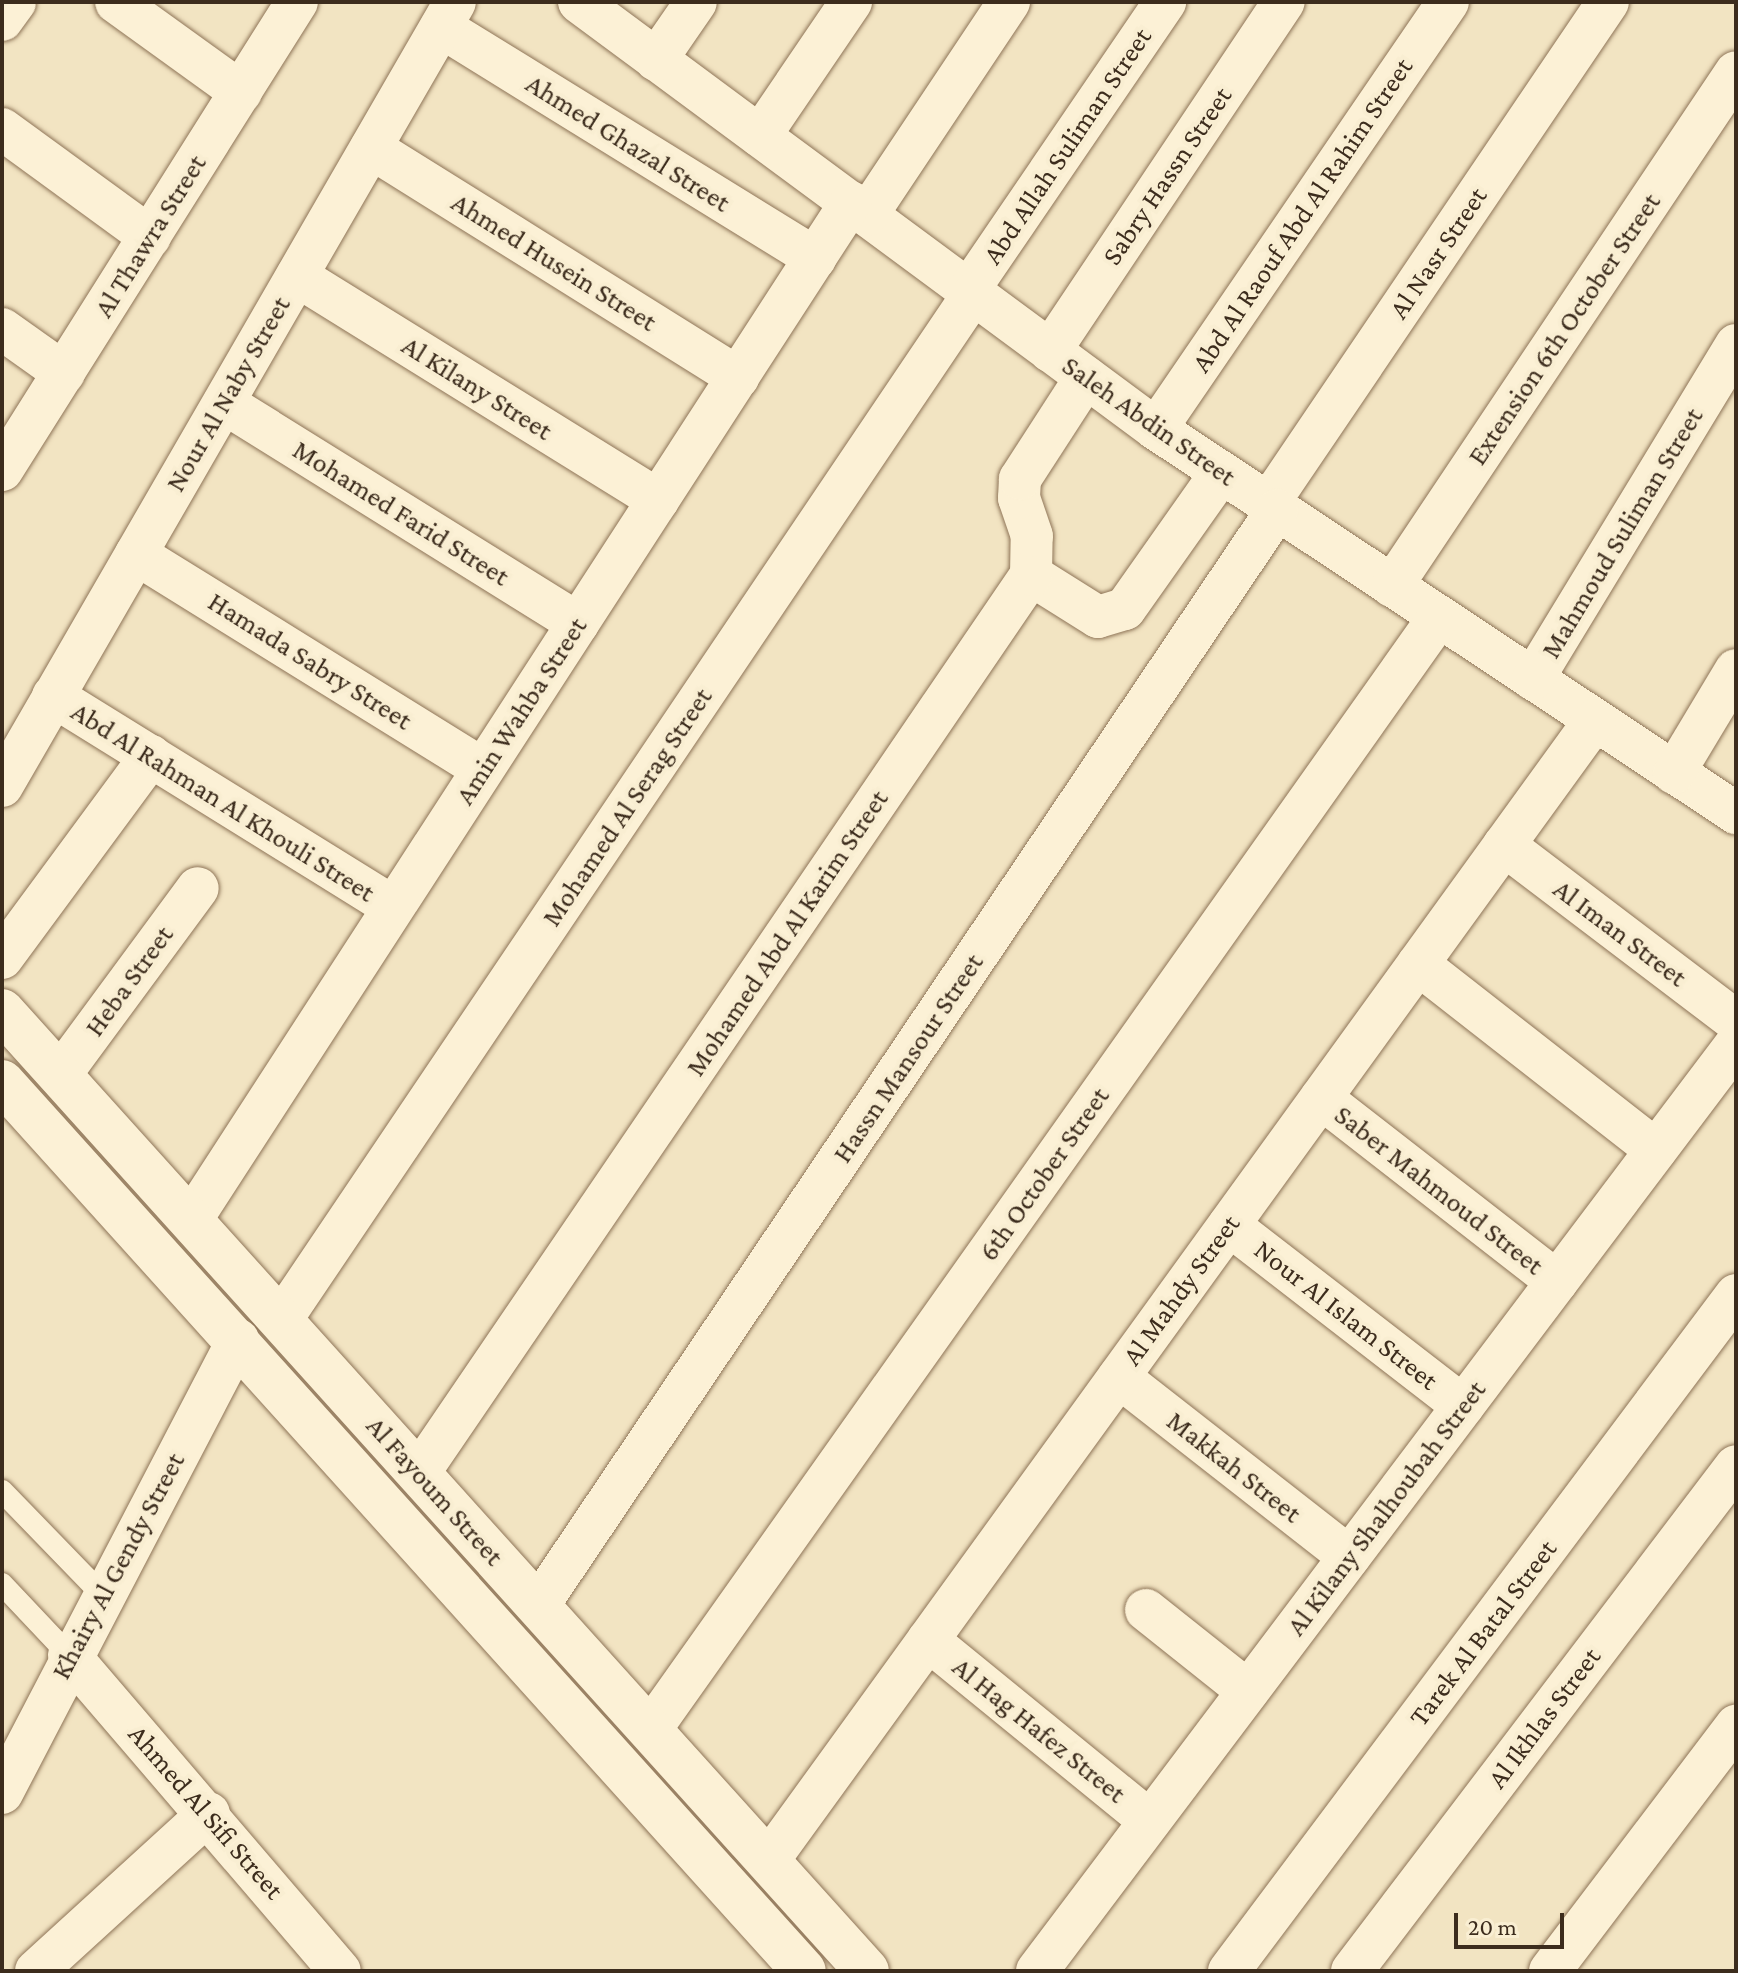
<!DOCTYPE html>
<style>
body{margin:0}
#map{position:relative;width:1738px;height:1973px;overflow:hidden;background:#f2e4c2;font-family:"Crimson Pro",serif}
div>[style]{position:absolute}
.roads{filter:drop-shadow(0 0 2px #8e7457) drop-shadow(0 0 2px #8e7457)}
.lane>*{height:22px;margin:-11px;padding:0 11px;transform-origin:11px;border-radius:11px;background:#fcf1d6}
.street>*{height:42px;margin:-21px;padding:0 21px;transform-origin:21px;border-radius:21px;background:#fcf1d6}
.secondary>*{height:44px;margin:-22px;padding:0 22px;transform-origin:22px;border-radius:22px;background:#fcf1d6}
span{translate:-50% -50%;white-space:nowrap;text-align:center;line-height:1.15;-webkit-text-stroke:8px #f9eed2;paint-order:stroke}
.street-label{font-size:28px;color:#3c2c1d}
.frame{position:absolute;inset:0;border:4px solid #3c2c1d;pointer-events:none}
.scale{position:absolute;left:1454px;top:1913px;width:110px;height:36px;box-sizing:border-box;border:4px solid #3c2c1d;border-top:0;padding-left:10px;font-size:24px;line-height:28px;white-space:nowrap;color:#3c2c1d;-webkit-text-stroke:6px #f9eed2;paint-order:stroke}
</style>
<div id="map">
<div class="roads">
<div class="lane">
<i style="left:2px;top:1491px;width:142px;rotate:45.9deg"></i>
<i style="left:2px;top:1584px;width:98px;rotate:46.7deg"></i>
</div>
<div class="street">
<i style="left:116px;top:2px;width:154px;rotate:35.8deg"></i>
<i style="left:579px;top:2px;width:718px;rotate:36.5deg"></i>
<i style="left:1156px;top:429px;width:696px;rotate:33.51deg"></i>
<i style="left:2px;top:20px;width:22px;rotate:-54deg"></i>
<i style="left:441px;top:27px;width:440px;rotate:31.7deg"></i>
<i style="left:656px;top:60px;width:70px;rotate:-55.4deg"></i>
<i style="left:2px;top:129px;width:183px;rotate:36.1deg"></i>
<i style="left:760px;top:136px;width:162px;rotate:-55.8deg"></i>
<i style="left:371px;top:148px;width:433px;rotate:32deg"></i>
<i style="left:867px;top:215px;width:256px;rotate:-56.3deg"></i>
<i style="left:297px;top:276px;width:425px;rotate:31.8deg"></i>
<i style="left:968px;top:291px;width:350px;rotate:-55.7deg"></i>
<i style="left:2px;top:329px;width:76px;rotate:35.4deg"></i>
<i style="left:1050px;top:351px;width:420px;rotate:-56.2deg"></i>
<i style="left:224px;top:403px;width:417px;rotate:31.9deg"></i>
<i style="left:1156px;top:429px;width:517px;rotate:-55.63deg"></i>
<i style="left:2px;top:470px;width:553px;rotate:-57.78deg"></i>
<i style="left:1268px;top:504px;width:606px;rotate:-55.89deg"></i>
<i style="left:136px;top:554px;width:408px;rotate:31.8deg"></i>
<i style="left:1031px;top:575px;width:79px;rotate:32.1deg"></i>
<i style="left:1098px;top:617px;width:28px;rotate:-17deg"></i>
<i style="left:1125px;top:609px;width:166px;rotate:-54.8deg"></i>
<i style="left:1392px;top:586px;width:618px;rotate:-56.21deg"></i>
<i style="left:1533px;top:679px;width:391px;rotate:-58.7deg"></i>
<i style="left:53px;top:696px;width:400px;rotate:31.8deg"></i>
<i style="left:1674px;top:773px;width:120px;rotate:-59deg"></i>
<i style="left:2px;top:786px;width:905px;rotate:-59.98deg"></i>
<i style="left:1504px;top:845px;width:291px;rotate:37.2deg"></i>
<i style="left:2px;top:958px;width:251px;rotate:-53.6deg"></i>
<i style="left:1418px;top:964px;width:302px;rotate:38deg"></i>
<i style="left:60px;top:1075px;width:232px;rotate:-53.6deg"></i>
<i style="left:1321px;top:1098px;width:299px;rotate:37.9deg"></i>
<i style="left:191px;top:1220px;width:1213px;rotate:-57.04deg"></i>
<i style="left:1229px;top:1225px;width:296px;rotate:37.7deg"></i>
<i style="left:281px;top:1320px;width:1238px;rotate:-56deg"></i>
<i style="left:1119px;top:1377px;width:292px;rotate:38deg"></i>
<i style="left:419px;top:1473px;width:1087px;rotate:-55.73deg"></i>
<i style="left:1031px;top:575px;width:39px;rotate:-89deg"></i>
<i style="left:1032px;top:536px;width:40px;rotate:-108.9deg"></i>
<i style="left:1019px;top:498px;width:19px;rotate:-87deg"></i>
<i style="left:1020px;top:479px;width:121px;rotate:-57.1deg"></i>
<i style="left:538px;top:1606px;width:1322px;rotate:-56.01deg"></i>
<i style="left:1146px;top:1610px;width:130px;rotate:38.5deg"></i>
<i style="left:928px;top:1640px;width:286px;rotate:39.2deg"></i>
<i style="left:69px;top:1655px;width:416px;rotate:49.4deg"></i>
<i style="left:650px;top:1730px;width:1364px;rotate:-54.67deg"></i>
<i style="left:2px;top:1793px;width:511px;rotate:-62.48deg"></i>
<i style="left:768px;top:1861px;width:1409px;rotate:-54.07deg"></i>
<i style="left:36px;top:1971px;width:234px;rotate:-42.4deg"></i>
<i style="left:1037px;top:1971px;width:1161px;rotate:-52.98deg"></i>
<i style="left:1229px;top:1971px;width:845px;rotate:-53.13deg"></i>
<i style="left:1352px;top:1971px;width:634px;rotate:-52.75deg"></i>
<i style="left:1550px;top:1971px;width:308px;rotate:-52.8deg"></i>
</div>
<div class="secondary">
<i style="left:2px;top:1011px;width:1292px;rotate:47.98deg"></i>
<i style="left:2px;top:1082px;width:1197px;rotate:47.95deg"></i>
</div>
</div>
<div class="street-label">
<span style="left:628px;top:143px;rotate:32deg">Ahmed Ghazal Street</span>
<span style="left:1067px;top:146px;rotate:-56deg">Abd Allah Suliman Street</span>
<span style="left:1167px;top:176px;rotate:-56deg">Sabry Hassn Street</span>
<span style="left:1302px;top:215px;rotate:-56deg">Abd Al Raouf Abd Al Rahim Street</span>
<span style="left:150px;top:236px;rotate:-58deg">Al Thawra Street</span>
<span style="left:1438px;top:253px;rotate:-56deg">Al Nasr Street</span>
<span style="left:554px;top:262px;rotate:32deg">Ahmed Husein Street</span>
<span style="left:1564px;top:329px;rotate:-56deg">Extension 6th October Street</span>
<span style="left:477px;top:388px;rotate:32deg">Al Kilany Street</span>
<span style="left:228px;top:394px;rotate:-60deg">Nour Al Naby Street</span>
<span style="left:1149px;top:421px;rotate:35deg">Saleh Abdin Street</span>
<span style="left:401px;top:513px;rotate:32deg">Mohamed Farid Street</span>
<span style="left:1622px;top:533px;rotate:-59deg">Mahmoud Suliman Street</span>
<span style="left:310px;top:661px;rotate:32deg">Hamada Sabry Street</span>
<span style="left:521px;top:711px;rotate:-57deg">Amin Wahba Street</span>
<span style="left:223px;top:802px;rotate:32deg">Abd Al Rahman Al Khouli Street</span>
<span style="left:627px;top:807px;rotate:-56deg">Mohamed Al Serag Street</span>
<span style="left:787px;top:933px;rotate:-56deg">Mohamed Abd Al Karim Street</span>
<span style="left:1620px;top:933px;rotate:37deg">Al Iman Street</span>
<span style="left:129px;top:981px;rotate:-54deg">Heba Street</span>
<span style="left:908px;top:1058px;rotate:-56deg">Hassn Mansour Street</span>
<span style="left:1044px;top:1174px;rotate:-55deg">6th October Street</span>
<span style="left:1439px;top:1190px;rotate:38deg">Saber Mahmoud Street</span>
<span style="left:1181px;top:1290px;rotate:-54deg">Al Mahdy Street</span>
<span style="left:1346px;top:1315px;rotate:38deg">Nour Al Islam Street</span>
<span style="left:1234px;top:1467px;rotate:38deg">Makkah Street</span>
<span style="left:435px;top:1491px;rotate:48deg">Al Fayoum Street</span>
<span style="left:1386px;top:1508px;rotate:-53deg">Al Kilany Shalhoubah Street</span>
<span style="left:118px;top:1566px;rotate:-62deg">Khairy Al Gendy Street</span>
<span style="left:1483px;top:1633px;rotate:-53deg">Tarek Al Batal Street</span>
<span style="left:1544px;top:1718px;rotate:-53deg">Al Ikhlas Street</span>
<span style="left:1039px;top:1730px;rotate:39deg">Al Hag Hafez Street</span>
<span style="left:206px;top:1812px;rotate:49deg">Ahmed Al Sifi Street</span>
</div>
<div class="frame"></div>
<div class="scale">20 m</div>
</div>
